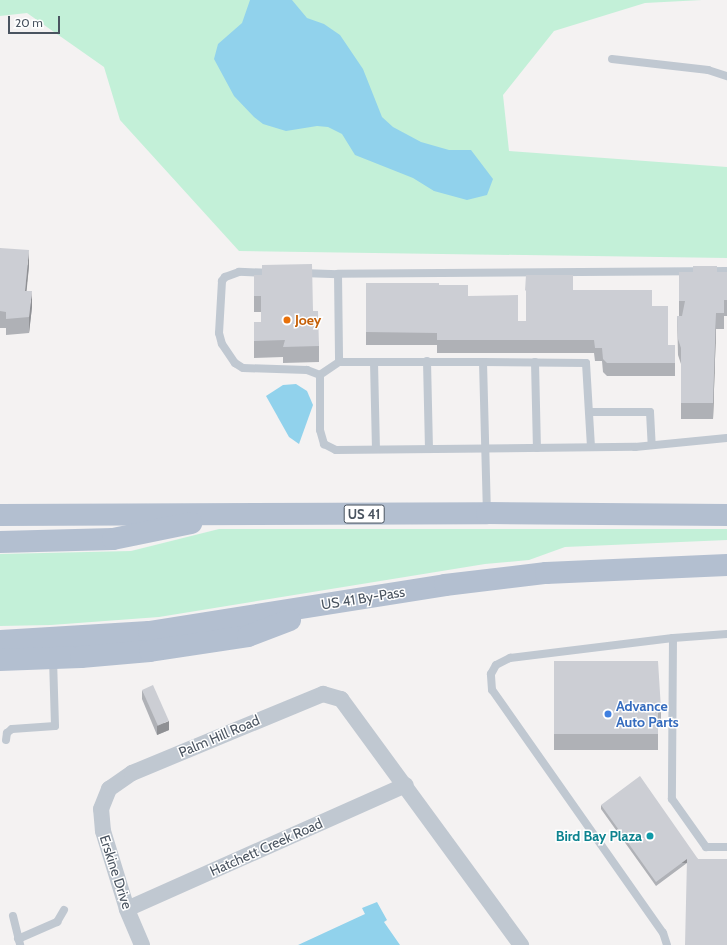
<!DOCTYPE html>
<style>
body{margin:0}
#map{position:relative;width:727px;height:945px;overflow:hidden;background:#f4f2f2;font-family:Cabin,sans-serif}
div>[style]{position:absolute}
.green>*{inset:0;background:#c3f0d8}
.water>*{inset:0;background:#91d2ec}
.service>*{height:8px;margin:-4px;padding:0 4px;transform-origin:4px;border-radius:4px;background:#c0c8d1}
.minor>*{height:16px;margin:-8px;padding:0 8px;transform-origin:8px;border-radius:8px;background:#c0c8d1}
.primary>*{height:22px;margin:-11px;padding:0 11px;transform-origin:11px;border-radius:11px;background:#b3bfd0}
.wall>*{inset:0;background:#afb1b6}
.shaded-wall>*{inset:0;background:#8f9094;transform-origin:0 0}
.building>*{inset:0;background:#ccced4;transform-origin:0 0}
.dots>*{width:11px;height:11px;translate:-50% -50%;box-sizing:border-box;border:2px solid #fff;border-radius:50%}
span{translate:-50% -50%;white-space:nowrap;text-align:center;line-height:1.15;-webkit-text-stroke:3px #fff;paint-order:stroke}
.shield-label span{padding:1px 3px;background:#fff;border:1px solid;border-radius:3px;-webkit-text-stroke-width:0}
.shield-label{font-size:13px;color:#4a5460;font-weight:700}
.food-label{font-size:14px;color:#c56008;font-weight:700}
.left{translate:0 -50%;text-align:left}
.street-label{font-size:14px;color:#4a5460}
.shop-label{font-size:14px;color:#366cbe;font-weight:700}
.culture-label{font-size:14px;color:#0d838f;font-weight:700}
.right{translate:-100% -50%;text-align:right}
.scale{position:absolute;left:8px;top:16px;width:52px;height:18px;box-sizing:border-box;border:2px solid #4a5460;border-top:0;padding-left:5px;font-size:12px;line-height:14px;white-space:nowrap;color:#4a5460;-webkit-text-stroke:3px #fff;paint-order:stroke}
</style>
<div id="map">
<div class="green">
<i style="clip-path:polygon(0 0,702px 0,645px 3px,554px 31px,503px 95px,509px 151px,727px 167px,727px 258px,239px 251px,120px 120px,104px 67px,27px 13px,0 16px)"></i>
<i style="clip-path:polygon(219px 529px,727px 529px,727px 540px,565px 547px,529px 560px,485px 564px,159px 617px,51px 625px,0 626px,0 554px,131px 551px)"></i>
</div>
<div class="water">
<i style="clip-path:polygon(250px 0,292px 0,307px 18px,324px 24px,340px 35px,363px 69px,382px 117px,393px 127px,421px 142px,449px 150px,471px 150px,493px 179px,487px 195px,467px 200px,434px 191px,413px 178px,355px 155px,342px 134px,328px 127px,317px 126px,286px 131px,263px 124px,254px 117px,234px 96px,214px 59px,218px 44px,242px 23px)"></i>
<i style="clip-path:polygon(296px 384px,307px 391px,313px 405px,299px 444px,289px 437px,266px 396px,283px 385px)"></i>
<i style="clip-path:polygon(377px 902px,387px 920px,384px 922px,400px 945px,298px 945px,365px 914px,362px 908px)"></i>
</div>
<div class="service">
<i style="left:612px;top:59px;width:97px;rotate:6.5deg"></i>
<i style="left:708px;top:70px;width:20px;rotate:18deg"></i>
<i style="left:727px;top:271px;width:389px;rotate:179.6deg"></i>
<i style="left:338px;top:274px;width:88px;rotate:89.3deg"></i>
<i style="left:339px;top:362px;width:23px;rotate:146deg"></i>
<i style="left:320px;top:375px;width:55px;rotate:90deg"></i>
<i style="left:320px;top:430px;width:15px;rotate:74deg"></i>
<i style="left:324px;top:444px;width:13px;rotate:27deg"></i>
<i style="left:336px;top:450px;width:299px;rotate:-0.6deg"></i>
<i style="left:635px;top:447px;width:92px;rotate:-5.6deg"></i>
<i style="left:273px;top:273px;width:34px;rotate:-178deg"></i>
<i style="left:239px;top:272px;width:15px;rotate:160deg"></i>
<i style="left:225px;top:277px;width:5px;rotate:127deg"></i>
<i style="left:222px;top:281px;width:52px;rotate:93.3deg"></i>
<i style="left:219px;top:333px;width:11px;rotate:75deg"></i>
<i style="left:222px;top:344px;width:23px;rotate:56deg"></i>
<i style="left:235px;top:363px;width:9px;rotate:32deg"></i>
<i style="left:243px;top:368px;width:64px;rotate:1.8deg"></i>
<i style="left:307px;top:370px;width:14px;rotate:21deg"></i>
<i style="left:302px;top:273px;width:36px;rotate:2deg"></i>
<i style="left:427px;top:361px;width:88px;rotate:88.7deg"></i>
<i style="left:339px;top:362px;width:144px"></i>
<i style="left:483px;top:362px;width:150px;rotate:88.5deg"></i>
<i style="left:374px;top:362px;width:87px;rotate:88.7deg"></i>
<i style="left:483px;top:362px;width:103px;rotate:0.6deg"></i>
<i style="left:586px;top:363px;width:84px;rotate:86.6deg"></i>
<i style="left:535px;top:362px;width:86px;rotate:88.7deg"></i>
<i style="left:589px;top:412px;width:61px"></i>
<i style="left:650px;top:412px;width:33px;rotate:87deg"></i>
<i style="left:673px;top:638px;width:161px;rotate:90.4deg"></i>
<i style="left:672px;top:799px;width:59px;rotate:54.7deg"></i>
<i style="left:706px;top:847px;width:21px"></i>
<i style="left:6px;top:740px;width:7px;rotate:-82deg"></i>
<i style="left:7px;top:733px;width:6px;rotate:-39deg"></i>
<i style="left:12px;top:729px;width:43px;rotate:-4deg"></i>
<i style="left:55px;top:726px;width:68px;rotate:-91.7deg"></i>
<i style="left:13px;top:916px;width:30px;rotate:76deg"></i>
<i style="left:18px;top:939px;width:43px;rotate:-23.6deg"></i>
<i style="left:57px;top:922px;width:14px;rotate:-60deg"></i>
<i style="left:667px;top:945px;width:13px;rotate:-108deg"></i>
<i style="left:663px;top:933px;width:297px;rotate:-125.1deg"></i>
<i style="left:492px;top:690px;width:16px;rotate:-94deg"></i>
<i style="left:491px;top:674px;width:10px;rotate:-61deg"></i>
<i style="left:496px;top:665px;width:16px;rotate:-27deg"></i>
<i style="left:510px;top:658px;width:164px;rotate:-7deg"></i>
<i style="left:673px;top:638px;width:54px;rotate:-4.2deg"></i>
</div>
<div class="minor">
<i style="left:127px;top:909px;width:305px;rotate:-24deg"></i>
<i style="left:142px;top:945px;width:39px;rotate:-113deg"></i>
<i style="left:127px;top:909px;width:82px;rotate:-107.1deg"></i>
<i style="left:103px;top:831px;width:22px;rotate:-95deg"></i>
<i style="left:101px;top:809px;width:22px;rotate:-68deg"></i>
<i style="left:109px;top:789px;width:28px;rotate:-35deg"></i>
<i style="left:132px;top:773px;width:207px;rotate:-22.5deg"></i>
<i style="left:323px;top:694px;width:19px;rotate:16deg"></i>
<i style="left:341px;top:699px;width:305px;rotate:53.8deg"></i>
</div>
<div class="primary">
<i style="left:0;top:515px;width:487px;rotate:-0.2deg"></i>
<i style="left:487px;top:513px;width:240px;rotate:0.5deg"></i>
<i style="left:0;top:542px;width:113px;rotate:-1.5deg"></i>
<i style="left:113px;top:539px;width:80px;rotate:-11.6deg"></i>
<i style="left:0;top:641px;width:149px;rotate:-3.5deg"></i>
<i style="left:149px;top:632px;width:300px;rotate:-9deg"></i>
<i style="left:445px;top:585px;width:102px;rotate:-6.8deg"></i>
<i style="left:546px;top:573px;width:181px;rotate:-2.5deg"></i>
<i style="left:0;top:660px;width:81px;rotate:-2.1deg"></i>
<i style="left:81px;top:657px;width:69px;rotate:-5deg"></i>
<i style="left:150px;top:651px;width:99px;rotate:-8.7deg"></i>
<i style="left:248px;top:636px;width:45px;rotate:-20.9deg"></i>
</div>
<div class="wall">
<i style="clip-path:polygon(0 248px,29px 266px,26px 291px,32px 307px,29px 333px,6px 335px,6px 328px,0 328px)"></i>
<i style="clip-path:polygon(679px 272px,727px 272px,727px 316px,724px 316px,724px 329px,716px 329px,713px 419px,681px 419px,681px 364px,678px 355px,677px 316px,679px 316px)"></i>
<i style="clip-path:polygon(254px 275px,313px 311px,319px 346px,319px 362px,283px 363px,283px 357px,254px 358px,254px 322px,261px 322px,261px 312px,254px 312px)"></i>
<i style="clip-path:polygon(366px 283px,439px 285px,468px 296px,518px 321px,526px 321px,573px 290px,652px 306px,668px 345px,675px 345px,675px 376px,607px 376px,603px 372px,602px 361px,595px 361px,594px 353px,437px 353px,437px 345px,366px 345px)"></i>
<i style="clip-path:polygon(554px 661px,661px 709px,661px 725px,658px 725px,658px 750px,554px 750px)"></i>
<i style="clip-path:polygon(142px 690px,169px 730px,157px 735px,142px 699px)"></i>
<i style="clip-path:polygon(601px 805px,698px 859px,687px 863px,656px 886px,601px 809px)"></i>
</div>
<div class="shaded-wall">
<i style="clip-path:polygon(29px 250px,29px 266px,25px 307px,25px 291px)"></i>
<i style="clip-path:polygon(32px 291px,32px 307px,29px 333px,29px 317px)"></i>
<i style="clip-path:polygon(716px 313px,716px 329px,713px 419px,713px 403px)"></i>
<i style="clip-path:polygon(169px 721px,169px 730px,157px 735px,157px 726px)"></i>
<i style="left:687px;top:859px;width:4px;height:39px;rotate:90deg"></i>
</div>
<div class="building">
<i style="clip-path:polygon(0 248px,29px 250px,25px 291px,32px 291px,29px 317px,6px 319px,6px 312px,0 311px)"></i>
<i style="clip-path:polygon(312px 264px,313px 311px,318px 311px,319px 346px,283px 347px,285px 340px,254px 341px,254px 322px,261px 322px,261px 296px,254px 296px,254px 275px,262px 275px,262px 265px)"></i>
<i style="clip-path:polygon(693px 266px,717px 266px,717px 272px,727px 272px,727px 300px,724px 300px,724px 313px,716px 313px,713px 403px,681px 403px,681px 348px,678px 339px,677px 316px,682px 316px,685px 301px,679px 301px,679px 272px,693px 272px)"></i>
<i style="clip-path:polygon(526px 275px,573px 275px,573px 290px,526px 290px,525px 291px)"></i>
<i style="clip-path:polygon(366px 283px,439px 283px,439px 285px,468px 285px,468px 296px,518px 295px,518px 321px,526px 321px,526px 290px,652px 290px,652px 306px,668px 306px,668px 345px,675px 345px,675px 363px,607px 363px,603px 359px,602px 348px,595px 348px,594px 340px,437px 340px,437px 333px,366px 332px)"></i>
<i style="clip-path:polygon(554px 661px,658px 661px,661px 709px,658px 709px,658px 734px,554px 734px)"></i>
<i style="left:153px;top:685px;width:39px;height:12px;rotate:66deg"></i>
<i style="clip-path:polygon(640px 776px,698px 859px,727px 859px,727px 945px,685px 945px,687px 859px,656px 882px,601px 805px)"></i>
</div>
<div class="dots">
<i style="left:287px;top:320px;background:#e8710a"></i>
<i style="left:608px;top:714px;background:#3f7fe0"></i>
<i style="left:650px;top:836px;background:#0f9aa8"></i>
</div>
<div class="shield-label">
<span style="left:364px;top:514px">US 41</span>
</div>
<div class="food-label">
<span class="left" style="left:295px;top:320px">Joey</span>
</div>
<div class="street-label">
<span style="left:363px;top:598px;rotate:-9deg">US 41 By-Pass</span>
<span style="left:219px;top:736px;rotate:-23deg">Palm Hill Road</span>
<span style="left:266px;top:847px;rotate:-24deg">Hatchett Creek Road</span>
<span style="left:116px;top:872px;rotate:72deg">Erskine Drive</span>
</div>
<div class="shop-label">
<span class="left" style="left:616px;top:714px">Advance<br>Auto Parts</span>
</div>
<div class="culture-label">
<span class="right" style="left:642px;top:836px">Bird Bay Plaza</span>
</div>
<div class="scale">20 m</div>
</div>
